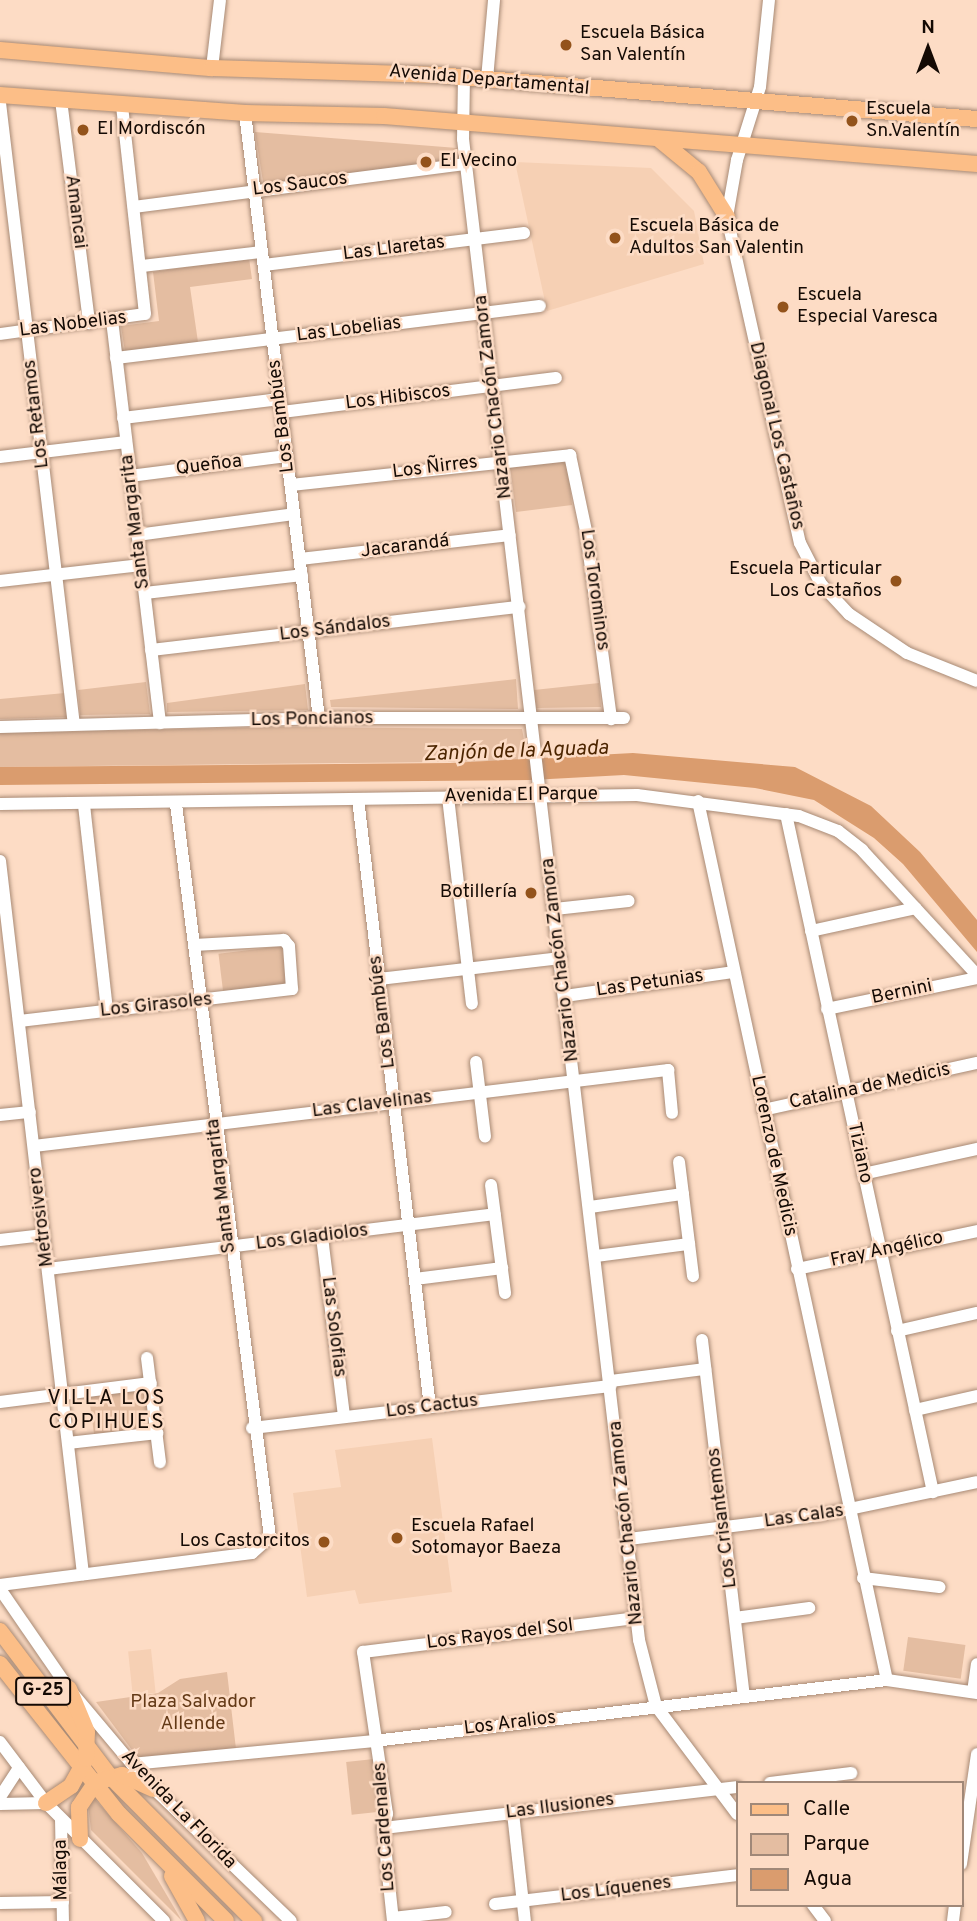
<!DOCTYPE html>
<meta charset="utf-8">
<style>
body{margin:0}
#map{position:relative;width:977px;height:1921px;overflow:hidden;background:#fddcc5;font-family:Overpass,sans-serif}
div>[style]{position:absolute}
.built>*{inset:0;background:#f6d0b4;transform-origin:0 0}
.green>*{inset:0;background:#e4bda1;transform-origin:0 0}
.water>*{inset:0;background:#da9c6e}
.roads{filter:drop-shadow(0 0 2px #a88a75) drop-shadow(0 0 2px #a88a75)}
.minor>*{height:12px;margin:-6px;padding:0 6px;transform-origin:6px;border-radius:6px;background:#fff}
.major>*{height:16px;margin:-8px;padding:0 8px;transform-origin:8px;border-radius:8px;background:#fcbe87}
.dots>*{width:19px;height:19px;translate:-50% -50%;box-sizing:border-box;border:4px solid #fddcc5;border-radius:50%}
span{translate:-50% -50%;white-space:nowrap;text-align:center;line-height:1.15;-webkit-text-stroke:5px #fddcc5;paint-order:stroke}
.shield-label span{padding:2px 5px;background:#fddcc5;border:2px solid;border-radius:5px;-webkit-text-stroke-width:0}
.shield-label{font-size:18px;color:#140a04;font-weight:700}
.poi-label{font-size:19px;color:#140a04}
.left{translate:0 -50%;text-align:left}
.right{translate:-100% -50%;text-align:right}
.street-label{font-size:19px;color:#140a04}
.park-label{font-size:19px;color:#633916}
.water-label{font-size:21px;color:#4c2500;font-style:italic}
.neighbourhood-label{font-size:21px;color:#140a04;letter-spacing:2px}
.legend{position:absolute;left:736px;top:1781px;width:228px;height:126px;box-sizing:border-box;background:#fddcc5;border:2px solid #a08878;margin:0;padding:9px 12px;list-style:none;font-size:21px;color:#140a04}
.legend li{display:flex;align-items:center;gap:14px;height:35px}
.legend b{width:35px;border:2px solid #a08878}
.north{position:absolute;left:893px;top:14px;width:70px;height:70px;-webkit-text-stroke:5px #fddcc5;paint-order:stroke;rotate:0deg;font-size:19px;font-weight:700;line-height:28px;text-align:center;color:#140a04}
.north::after{content:'';display:block;margin:auto;width:24px;height:32px;background:#140a04;clip-path:polygon(50% 0,100% 100%,50% 72%,0 100%)}
</style>
<div id="map">
<div class="built">
<i style="clip-path:polygon(515px 162px,651px 168px,694px 211px,704px 264px,547px 311px)"></i>
<i style="clip-path:polygon(432px 1438px,452px 1592px,359px 1604px,355px 1590px,307px 1597px,293px 1493px,341px 1487px,335px 1450px)"></i>
<i style="left:151px;top:1649px;width:44px;height:23px;rotate:84deg"></i>
</div>
<div class="green">
<i style="clip-path:polygon(255px 132px,457px 148px,459px 160px,264px 188px)"></i>
<i style="clip-path:polygon(249px 258px,252px 279px,190px 287px,198px 342px,125px 352px,121px 326px,159px 321px,153px 272px)"></i>
<i style="clip-path:polygon(560px 460px,568px 465px,572px 505px,516px 512px,510px 466px)"></i>
<i style="clip-path:polygon(516px 679px,518px 709px,331px 707px,330px 700px)"></i>
<i style="clip-path:polygon(146px 682px,150px 714px,80px 715px,78px 690px)"></i>
<i style="clip-path:polygon(599px 683px,601px 707px,536px 708px,534px 690px)"></i>
<i style="clip-path:polygon(305px 684px,308px 710px,167px 712px,167px 703px)"></i>
<i style="clip-path:polygon(65px 693px,67px 717px,0 719px,0 699px)"></i>
<i style="clip-path:polygon(284px 727px,522px 729px,528px 761px,0 767px,0 733px)"></i>
<i style="left:282px;top:946px;width:42px;height:64px;rotate:83deg"></i>
<i style="left:144px;top:1387px;width:44px;height:56px;rotate:82deg"></i>
<i style="left:908px;top:1637px;width:58px;height:34px;rotate:8deg"></i>
<i style="clip-path:polygon(227px 1672px,236px 1749px,138px 1758px,96px 1702px,158px 1693px,180px 1679px)"></i>
<i style="left:374px;top:1759px;width:53px;height:28px;rotate:84deg"></i>
<i style="clip-path:polygon(93px 1797px,142px 1853px,182px 1921px,91px 1830px,88px 1805px)"></i>
</div>
<div class="water">
<i style="clip-path:polygon(633px 753px,795px 767px,871px 806px,920px 852px,977px 920px,977px 952px,903px 864px,874px 838px,814px 800px,755px 788px,624px 775px,531px 780px,0 785px,0 767px,450px 763px)"></i>
</div>
<div class="roads">
<div class="minor">
<i style="left:769px;top:0;width:87px;rotate:95.9deg"></i>
<i style="left:760px;top:87px;width:77px;rotate:107.5deg"></i>
<i style="left:737px;top:160px;width:58px;rotate:100deg"></i>
<i style="left:727px;top:217px;width:334px;rotate:77.4deg"></i>
<i style="left:800px;top:543px;width:46px;rotate:62.9deg"></i>
<i style="left:821px;top:584px;width:41px;rotate:47deg"></i>
<i style="left:849px;top:614px;width:70px;rotate:33.9deg"></i>
<i style="left:907px;top:653px;width:75px;rotate:21.8deg"></i>
<i style="left:212px;top:68px;width:68px;rotate:-83.3deg"></i>
<i style="left:464px;top:77px;width:62px;rotate:90.9deg"></i>
<i style="left:463px;top:139px;width:1511px;rotate:83.31deg"></i>
<i style="left:639px;top:1640px;width:68px;rotate:75.6deg"></i>
<i style="left:656px;top:1706px;width:135px;rotate:53.1deg"></i>
<i style="left:487px;top:79px;width:79px;rotate:-84.9deg"></i>
<i style="left:61px;top:100px;width:225px;rotate:82.8deg"></i>
<i style="left:0;top:103px;width:626px;rotate:83.22deg"></i>
<i style="left:245px;top:113px;width:610px;rotate:83.03deg"></i>
<i style="left:134px;top:207px;width:335px;rotate:-7.4deg"></i>
<i style="left:264px;top:265px;width:262px;rotate:-7deg"></i>
<i style="left:142px;top:266px;width:121px;rotate:-6.7deg"></i>
<i style="left:112px;top:320px;width:406px;rotate:83.2deg"></i>
<i style="left:0;top:334px;width:146px;rotate:-7.9deg"></i>
<i style="left:145px;top:314px;width:210px;rotate:-96.3deg"></i>
<i style="left:116px;top:358px;width:427px;rotate:-7deg"></i>
<i style="left:282px;top:412px;width:276px;rotate:-7.1deg"></i>
<i style="left:123px;top:418px;width:158px;rotate:-6.9deg"></i>
<i style="left:0;top:457px;width:127px;rotate:-6.8deg"></i>
<i style="left:130px;top:476px;width:158px;rotate:-7.3deg"></i>
<i style="left:291px;top:485px;width:281px;rotate:-6.1deg"></i>
<i style="left:570px;top:455px;width:78px;rotate:78.1deg"></i>
<i style="left:586px;top:531px;width:190px;rotate:82.4deg"></i>
<i style="left:137px;top:535px;width:158px;rotate:-7.6deg"></i>
<i style="left:300px;top:559px;width:211px;rotate:-6.5deg"></i>
<i style="left:0;top:581px;width:142px;rotate:-6.5deg"></i>
<i style="left:145px;top:593px;width:158px;rotate:-6.5deg"></i>
<i style="left:151px;top:650px;width:371px;rotate:-6.7deg"></i>
<i style="left:0;top:727px;width:326px;rotate:-1.6deg"></i>
<i style="left:326px;top:718px;width:298px"></i>
<i style="left:448px;top:797px;width:208px;rotate:83.4deg"></i>
<i style="left:358px;top:799px;width:612px;rotate:83.25deg"></i>
<i style="left:698px;top:801px;width:899px;rotate:77.87deg"></i>
<i style="left:0;top:804px;width:637px;rotate:-0.81deg"></i>
<i style="left:637px;top:795px;width:163px;rotate:7.4deg"></i>
<i style="left:799px;top:816px;width:42px;rotate:21deg"></i>
<i style="left:838px;top:831px;width:31px;rotate:38deg"></i>
<i style="left:862px;top:850px;width:170px;rotate:47.4deg"></i>
<i style="left:84px;top:805px;width:207px;rotate:83.6deg"></i>
<i style="left:786px;top:814px;width:694px;rotate:77.77deg"></i>
<i style="left:0;top:861px;width:718px;rotate:83.36deg"></i>
<i style="left:555px;top:909px;width:74px;rotate:-6.2deg"></i>
<i style="left:811px;top:931px;width:107px;rotate:-12.4deg"></i>
<i style="left:379px;top:979px;width:183px;rotate:-6.6deg"></i>
<i style="left:565px;top:996px;width:171px;rotate:-8.1deg"></i>
<i style="left:827px;top:1009px;width:153px;rotate:-11.7deg"></i>
<i style="left:19px;top:1021px;width:275px;rotate:-6.7deg"></i>
<i style="left:292px;top:989px;width:43px;rotate:-94deg"></i>
<i style="left:289px;top:946px;width:8px;rotate:-130deg"></i>
<i style="left:284px;top:940px;width:90px;rotate:176.8deg"></i>
<i style="left:476px;top:1062px;width:75px;rotate:83.1deg"></i>
<i style="left:763px;top:1110px;width:219px;rotate:-12.4deg"></i>
<i style="left:0;top:1115px;width:30px;rotate:-6deg"></i>
<i style="left:34px;top:1146px;width:639px;rotate:-6.84deg"></i>
<i style="left:668px;top:1070px;width:43px;rotate:84.7deg"></i>
<i style="left:679px;top:1162px;width:115px;rotate:83deg"></i>
<i style="left:863px;top:1174px;width:117px;rotate:-12.4deg"></i>
<i style="left:491px;top:1185px;width:109px;rotate:82.6deg"></i>
<i style="left:590px;top:1207px;width:94px;rotate:-8deg"></i>
<i style="left:322px;top:1237px;width:181px;rotate:83deg"></i>
<i style="left:0;top:1240px;width:44px;rotate:-6.5deg"></i>
<i style="left:596px;top:1256px;width:94px;rotate:-7.4deg"></i>
<i style="left:48px;top:1269px;width:450px;rotate:-7deg"></i>
<i style="left:797px;top:1269px;width:184px;rotate:-11.9deg"></i>
<i style="left:415px;top:1279px;width:88px;rotate:-7.2deg"></i>
<i style="left:897px;top:1331px;width:82px;rotate:-12.7deg"></i>
<i style="left:702px;top:1340px;width:358px;rotate:83.3deg"></i>
<i style="left:147px;top:1358px;width:105px;rotate:82.9deg"></i>
<i style="left:611px;top:1381px;width:95px;rotate:-7.3deg"></i>
<i style="left:0;top:1402px;width:152px;rotate:-7.2deg"></i>
<i style="left:915px;top:1410px;width:64px;rotate:-12.7deg"></i>
<i style="left:252px;top:1428px;width:361px;rotate:-6.7deg"></i>
<i style="left:68px;top:1443px;width:90px;rotate:-6.4deg"></i>
<i style="left:629px;top:1539px;width:193px;rotate:-7.1deg"></i>
<i style="left:821px;top:1515px;width:159px;rotate:-11.9deg"></i>
<i style="left:863px;top:1578px;width:77px;rotate:6.8deg"></i>
<i style="left:0;top:1585px;width:254px;rotate:-7.2deg"></i>
<i style="left:252px;top:1553px;width:24px;rotate:-42deg"></i>
<i style="left:270px;top:1537px;width:739px;rotate:-97.31deg"></i>
<i style="left:0;top:1589px;width:121px;rotate:55.4deg"></i>
<i style="left:69px;top:1689px;width:106px;rotate:50deg"></i>
<i style="left:735px;top:1618px;width:75px;rotate:-7.7deg"></i>
<i style="left:887px;top:1680px;width:91px;rotate:8.2deg"></i>
<i style="left:973px;top:1692px;width:28px;rotate:-82deg"></i>
<i style="left:0;top:1742px;width:76px;rotate:53deg"></i>
<i style="left:46px;top:1803px;width:167px;rotate:45deg"></i>
<i style="left:132px;top:1764px;width:243px;rotate:-5.4deg"></i>
<i style="left:374px;top:1741px;width:517px;rotate:-6.78deg"></i>
<i style="left:770px;top:1783px;width:82px;rotate:-7deg"></i>
<i style="left:149px;top:1784px;width:197px;rotate:44deg"></i>
<i style="left:0;top:1797px;width:35px;rotate:-57deg"></i>
<i style="left:0;top:1804px;width:46px;rotate:-1.2deg"></i>
<i style="left:513px;top:1813px;width:109px;rotate:83.7deg"></i>
<i style="left:61px;top:1819px;width:102px;rotate:88.9deg"></i>
<i style="left:383px;top:1828px;width:356px;rotate:-6.6deg"></i>
<i style="left:961px;top:1864px;width:111px;rotate:-81.7deg"></i>
<i style="left:0;top:1903px;width:63px;rotate:-0.9deg"></i>
<i style="left:495px;top:1904px;width:244px;rotate:-6.8deg"></i>
<i style="left:813px;top:1905px;width:20px;rotate:53deg"></i>
<i style="left:393px;top:1918px;width:53px;rotate:-6.5deg"></i>
<i style="left:393px;top:1921px;width:94px;rotate:-96.1deg"></i>
<i style="left:383px;top:1828px;width:15px;rotate:-74deg"></i>
<i style="left:387px;top:1814px;width:164px;rotate:-98.4deg"></i>
<i style="left:363px;top:1652px;width:276px;rotate:-7.1deg"></i>
<i style="left:953px;top:1921px;width:16px;rotate:-83deg"></i>
</div>
<div class="major">
<i style="left:0;top:50px;width:213px;rotate:4.9deg"></i>
<i style="left:212px;top:68px;width:225px;rotate:1.8deg"></i>
<i style="left:437px;top:75px;width:542px;rotate:4.66deg"></i>
<i style="left:0;top:95px;width:246px;rotate:4.2deg"></i>
<i style="left:245px;top:113px;width:139px;rotate:1.2deg"></i>
<i style="left:384px;top:116px;width:595px;rotate:4.63deg"></i>
<i style="left:660px;top:140px;width:50px;rotate:39.4deg"></i>
<i style="left:699px;top:172px;width:53px;rotate:58.1deg"></i>
<i style="left:0;top:1631px;width:181px;rotate:52.9deg"></i>
<i style="left:109px;top:1775px;width:206px;rotate:45.2deg"></i>
<i style="left:0;top:1664px;width:191px;rotate:51.6deg"></i>
<i style="left:119px;top:1814px;width:151px;rotate:45deg"></i>
<i style="left:46px;top:1803px;width:30px;rotate:-34deg"></i>
<i style="left:71px;top:1786px;width:31px;rotate:-61deg"></i>
<i style="left:86px;top:1759px;width:27px;rotate:-88deg"></i>
<i style="left:87px;top:1732px;width:47px;rotate:-112.7deg"></i>
<i style="left:80px;top:1839px;width:32px;rotate:-92deg"></i>
<i style="left:79px;top:1807px;width:30px;rotate:-56deg"></i>
<i style="left:96px;top:1782px;width:27px;rotate:-15deg"></i>
<i style="left:122px;top:1775px;width:34px;rotate:24deg"></i>
<i style="left:172px;top:1876px;width:51px;rotate:60.9deg"></i>
</div>
</div>
<div class="dots">
<i style="left:566px;top:45px;background:#93531b"></i>
<i style="left:852px;top:121px;background:#93531b"></i>
<i style="left:83px;top:130px;background:#93531b"></i>
<i style="left:426px;top:162px;background:#93531b"></i>
<i style="left:615px;top:238px;background:#93531b"></i>
<i style="left:783px;top:307px;background:#93531b"></i>
<i style="left:896px;top:581px;background:#93531b"></i>
<i style="left:531px;top:893px;background:#93531b"></i>
<i style="left:397px;top:1538px;background:#93531b"></i>
<i style="left:324px;top:1542px;background:#93531b"></i>
</div>
<div class="shield-label">
<span style="left:43px;top:1691px">G-25</span>
</div>
<div class="poi-label">
<span class="left" style="left:580px;top:45px">Escuela Básica<br>San Valentín</span>
<span class="left" style="left:866px;top:121px">Escuela<br>Sn.Valentín</span>
<span class="left" style="left:97px;top:130px">El Mordiscón</span>
<span class="left" style="left:440px;top:162px">El Vecino</span>
<span class="left" style="left:629px;top:238px">Escuela Básica de<br>Adultos San Valentin</span>
<span class="left" style="left:797px;top:307px">Escuela<br>Especial Varesca</span>
<span class="right" style="left:882px;top:581px">Escuela Particular<br>Los Castaños</span>
<span class="right" style="left:517px;top:893px">Botillería</span>
<span class="left" style="left:411px;top:1538px">Escuela Rafael<br>Sotomayor Baeza</span>
<span class="right" style="left:310px;top:1542px">Los Castorcitos</span>
</div>
<div class="street-label">
<span style="left:489px;top:81px;rotate:5deg">Avenida Departamental</span>
<span style="left:300px;top:185px;rotate:-7deg">Los Saucos</span>
<span style="left:75px;top:212px;rotate:83deg">Amancai</span>
<span style="left:394px;top:249px;rotate:-7deg">Las Llaretas</span>
<span style="left:73px;top:325px;rotate:-7deg">Las Nobelias</span>
<span style="left:349px;top:330px;rotate:-7deg">Las Lobelias</span>
<span style="left:494px;top:397px;rotate:-97deg">Nazario Chacón Zamora</span>
<span style="left:398px;top:398px;rotate:-7deg">Los Hibiscos</span>
<span style="left:37px;top:414px;rotate:-97deg">Los Retamos</span>
<span style="left:282px;top:416px;rotate:-97deg">Los Bambúes</span>
<span style="left:776px;top:436px;rotate:77deg">Diagonal Los Castaños</span>
<span style="left:209px;top:466px;rotate:-7deg">Queñoa</span>
<span style="left:435px;top:468px;rotate:-7deg">Los Ñirres</span>
<span style="left:136px;top:522px;rotate:-97deg">Santa Margarita</span>
<span style="left:405px;top:547px;rotate:-7deg">Jacarandá</span>
<span style="left:594px;top:590px;rotate:82deg">Los Torominos</span>
<span style="left:335px;top:629px;rotate:-7deg">Los Sándalos</span>
<span style="left:312px;top:720px;rotate:-1deg">Los Poncianos</span>
<span style="left:521px;top:796px;rotate:-1deg">Avenida El Parque</span>
<span style="left:561px;top:960px;rotate:-97deg">Nazario Chacón Zamora</span>
<span style="left:650px;top:984px;rotate:-8deg">Las Petunias</span>
<span style="left:902px;top:993px;rotate:-12deg">Bernini</span>
<span style="left:156px;top:1006px;rotate:-6deg">Los Girasoles</span>
<span style="left:383px;top:1012px;rotate:-97deg">Los Bambúes</span>
<span style="left:870px;top:1087px;rotate:-12deg">Catalina de Medicis</span>
<span style="left:372px;top:1105px;rotate:-7deg">Las Clavelinas</span>
<span style="left:859px;top:1153px;rotate:78deg">Tiziano</span>
<span style="left:773px;top:1156px;rotate:78deg">Lorenzo de Medicis</span>
<span style="left:222px;top:1186px;rotate:-97deg">Santa Margarita</span>
<span style="left:42px;top:1217px;rotate:-97deg">Metrosivero</span>
<span style="left:312px;top:1238px;rotate:-7deg">Los Gladiolos</span>
<span style="left:887px;top:1250px;rotate:-12deg">Fray Angélico</span>
<span style="left:333px;top:1327px;rotate:83deg">Las Solofias</span>
<span style="left:432px;top:1407px;rotate:-7deg">Los Cactus</span>
<span style="left:804px;top:1517px;rotate:-8deg">Las Calas</span>
<span style="left:723px;top:1518px;rotate:-97deg">Los Crisantemos</span>
<span style="left:627px;top:1523px;rotate:-96deg">Nazario Chacón Zamora</span>
<span style="left:500px;top:1635px;rotate:-7deg">Los Rayos del Sol</span>
<span style="left:510px;top:1724px;rotate:-7deg">Los Aralios</span>
<span style="left:560px;top:1807px;rotate:-7deg">Las Ilusiones</span>
<span style="left:178px;top:1810px;rotate:46deg">Avenida La Florida</span>
<span style="left:385px;top:1827px;rotate:-94deg">Los Cardenales</span>
<span style="left:62px;top:1870px;rotate:-91deg">Málaga</span>
<span style="left:616px;top:1890px;rotate:-7deg">Los Líquenes</span>
</div>
<div class="park-label">
<span style="left:193px;top:1714px">Plaza Salvador<br>Allende</span>
</div>
<div class="water-label">
<span style="left:516px;top:752px;rotate:-2deg">Zanjón de la Aguada</span>
</div>
<div class="neighbourhood-label">
<span style="left:107px;top:1411px">VILLA LOS<br>COPIHUES</span>
</div>
<ul class="legend">
<li><b style="height:9px;background:#fcbe87"></b>Calle</li>
<li><b style="height:19px;background:#e4bda1"></b>Parque</li>
<li><b style="height:19px;background:#da9c6e"></b>Agua</li>
</ul>
<div class="north">N</div>
</div>
